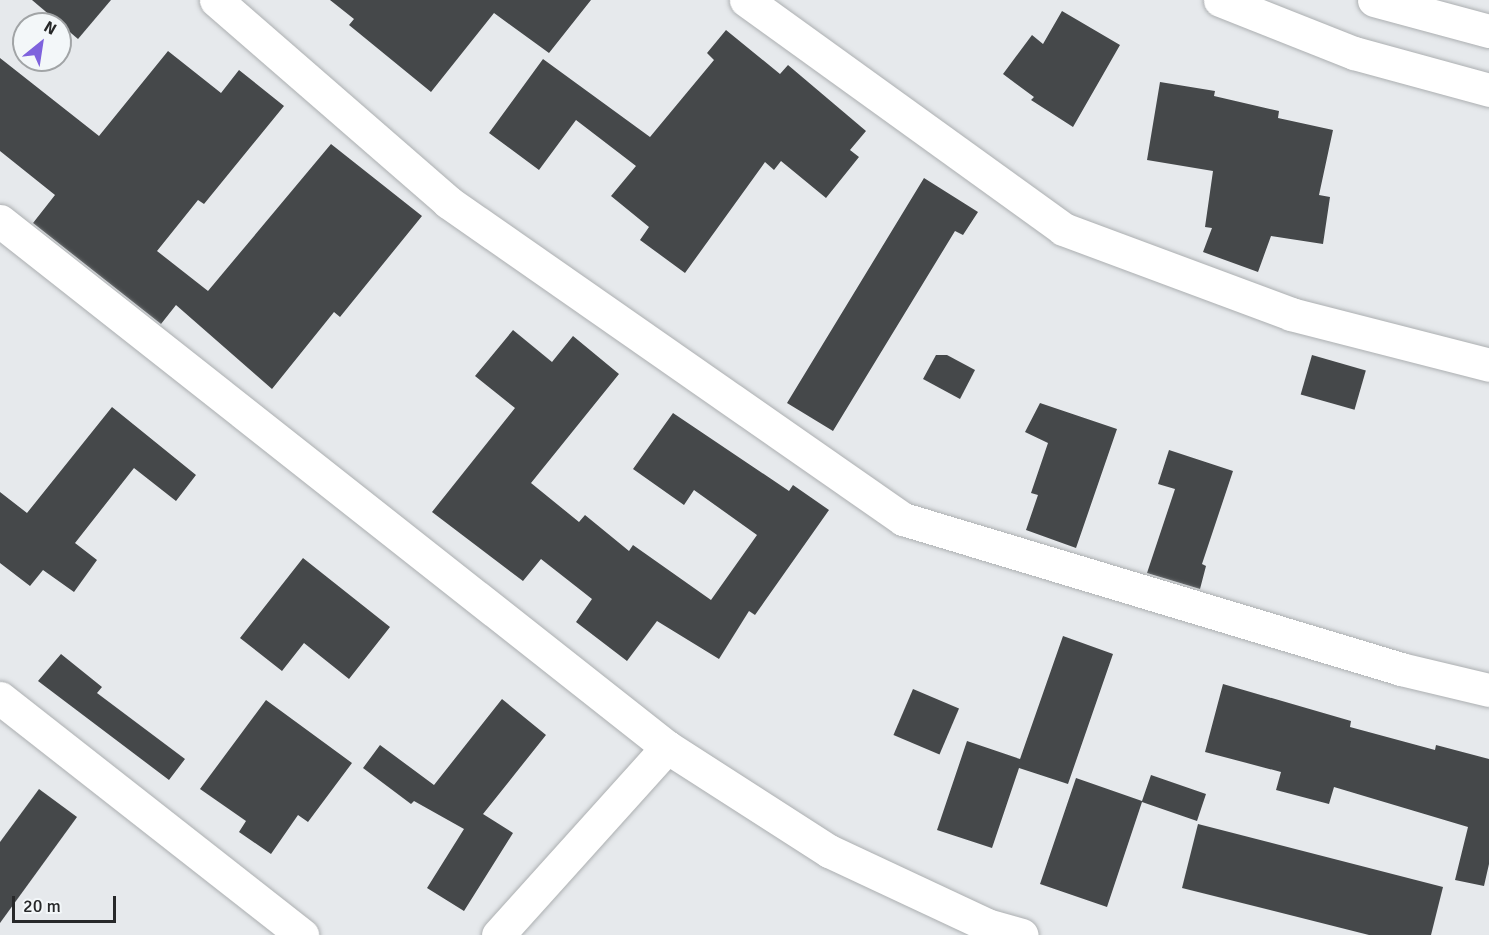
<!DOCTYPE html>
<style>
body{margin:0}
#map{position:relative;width:1489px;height:935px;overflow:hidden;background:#e6e9ec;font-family:Signika,sans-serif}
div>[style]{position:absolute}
.building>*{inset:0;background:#45484a;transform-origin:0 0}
.roads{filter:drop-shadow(0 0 2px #acafb1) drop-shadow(0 0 2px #acafb1)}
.minor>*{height:33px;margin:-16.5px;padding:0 16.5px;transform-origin:16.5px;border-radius:16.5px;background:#fff}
span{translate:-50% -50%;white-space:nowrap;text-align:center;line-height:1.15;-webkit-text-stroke:6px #f3f7f9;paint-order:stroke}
.north{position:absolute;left:12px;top:12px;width:60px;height:60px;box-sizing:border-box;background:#f3f7f9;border:2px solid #a1a4a6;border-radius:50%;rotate:30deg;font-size:16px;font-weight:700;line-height:24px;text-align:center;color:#272829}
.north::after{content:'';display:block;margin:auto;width:21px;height:27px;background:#7e62dd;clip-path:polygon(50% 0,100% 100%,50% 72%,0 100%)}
.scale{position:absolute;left:12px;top:896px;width:104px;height:27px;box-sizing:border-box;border:3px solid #272829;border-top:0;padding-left:8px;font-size:18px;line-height:21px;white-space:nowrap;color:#272829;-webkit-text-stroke:4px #f3f7f9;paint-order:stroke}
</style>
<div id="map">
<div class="building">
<i style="clip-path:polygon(32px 0,111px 0,78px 39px)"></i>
<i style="clip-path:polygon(330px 0,591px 0,549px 53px,494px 13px,431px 92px,349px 25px,354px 19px)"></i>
<i style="clip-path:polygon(1062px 11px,1120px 45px,1073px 127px,1031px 100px,1034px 97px,1003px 74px,1032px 35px,1043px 44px)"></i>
<i style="clip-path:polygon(726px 30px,780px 74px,788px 65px,866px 131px,850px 150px,859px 157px,826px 198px,781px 161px,774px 170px,765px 162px,685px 273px,640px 240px,649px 227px,611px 196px,636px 166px,576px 120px,539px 170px,489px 133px,543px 59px,650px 137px,714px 60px,707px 53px)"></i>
<i style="clip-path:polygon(168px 51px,221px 93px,239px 70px,284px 106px,204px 204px,198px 200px,157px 251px,208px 291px,331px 144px,422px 216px,340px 317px,334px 312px,272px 389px,176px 305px,161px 324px,33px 223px,55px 195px,0 151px,0 58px,99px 136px)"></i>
<i style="clip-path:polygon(1160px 82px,1215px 91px,1214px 96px,1279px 111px,1278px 118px,1333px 130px,1319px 195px,1330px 197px,1323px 244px,1271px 236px,1258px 272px,1203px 252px,1212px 228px,1205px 227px,1213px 171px,1147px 160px)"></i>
<i style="clip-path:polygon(924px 178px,978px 212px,963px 235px,955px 231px,833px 431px,787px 403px)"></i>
<i style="clip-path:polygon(513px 330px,552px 362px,573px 336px,619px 374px,531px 483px,579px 522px,585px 515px,629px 551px,633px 545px,711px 600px,757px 535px,694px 490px,684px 505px,633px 469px,673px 413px,789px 491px,793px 485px,829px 510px,755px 615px,749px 611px,719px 659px,657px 621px,627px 661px,576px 622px,592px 599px,541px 559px,523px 581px,432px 512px,515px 408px,475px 376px)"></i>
<i style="clip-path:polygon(936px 355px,947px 355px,975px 370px,960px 399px,923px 379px)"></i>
<i style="left:1312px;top:355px;width:56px;height:41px;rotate:16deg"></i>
<i style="clip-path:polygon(1040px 403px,1117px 429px,1076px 548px,1026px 530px,1038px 495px,1031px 493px,1048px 443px,1025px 432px)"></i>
<i style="clip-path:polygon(112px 407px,196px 475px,176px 501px,134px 468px,75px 543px,97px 560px,74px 592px,43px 570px,30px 586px,0 563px,0 492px,27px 513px)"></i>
<i style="clip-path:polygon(1169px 450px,1233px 471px,1202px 564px,1206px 566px,1200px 589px,1147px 573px,1175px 489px,1158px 484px)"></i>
<i style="clip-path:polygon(303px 558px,390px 627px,349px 679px,304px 643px,282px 671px,240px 638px)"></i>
<i style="clip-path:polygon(1063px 636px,1113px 654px,1068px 784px,1019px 768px,992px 848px,937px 830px,967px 741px,1020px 759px)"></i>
<i style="clip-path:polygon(61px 654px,102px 687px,97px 693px,185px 759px,169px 780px,38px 681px)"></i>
<i style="clip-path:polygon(1223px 684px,1351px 721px,1350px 727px,1435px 750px,1436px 745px,1489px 759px,1489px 864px,1484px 886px,1455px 880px,1468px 827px,1334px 787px,1329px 804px,1276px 790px,1281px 772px,1205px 752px)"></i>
<i style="left:913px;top:689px;width:50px;height:50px;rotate:23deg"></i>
<i style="clip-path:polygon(502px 699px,546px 735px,483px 814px,513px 833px,464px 911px,427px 888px,464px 829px,414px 801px,411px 804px,363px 768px,380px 745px,434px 785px)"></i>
<i style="clip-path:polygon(266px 700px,352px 763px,308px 822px,298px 815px,271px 854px,239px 832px,246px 821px,200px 789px)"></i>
<i style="clip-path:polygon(1151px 775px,1206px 794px,1197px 821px,1142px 802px,1107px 907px,1040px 884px,1076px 778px,1142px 801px)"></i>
<i style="clip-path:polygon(39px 789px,77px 817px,0 923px,0 842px)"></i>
<i style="clip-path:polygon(1198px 824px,1443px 887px,1431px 935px,1369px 935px,1182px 888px)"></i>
</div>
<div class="roads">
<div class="minor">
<i style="left:216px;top:0;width:308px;rotate:41deg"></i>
<i style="left:448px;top:202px;width:555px;rotate:34.87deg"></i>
<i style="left:903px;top:519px;width:520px;rotate:16.76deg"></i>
<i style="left:1401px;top:669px;width:90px;rotate:13.4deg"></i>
<i style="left:746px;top:0;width:391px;rotate:35.8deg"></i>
<i style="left:1063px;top:229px;width:243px;rotate:20.4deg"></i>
<i style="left:1291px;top:314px;width:204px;rotate:14.4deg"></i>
<i style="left:1220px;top:0;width:144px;rotate:21.6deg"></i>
<i style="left:1354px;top:53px;width:140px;rotate:15.3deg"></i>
<i style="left:1374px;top:0;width:119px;rotate:15.1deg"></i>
<i style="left:0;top:221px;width:849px;rotate:38.26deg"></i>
<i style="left:667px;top:747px;width:193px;rotate:32.7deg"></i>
<i style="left:829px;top:851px;width:174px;rotate:25.1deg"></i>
<i style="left:987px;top:925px;width:36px;rotate:16deg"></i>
<i style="left:0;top:698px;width:384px;rotate:38.1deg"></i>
<i style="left:498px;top:935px;width:253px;rotate:-48deg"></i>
</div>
</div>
<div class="north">N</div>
<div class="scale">20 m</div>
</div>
